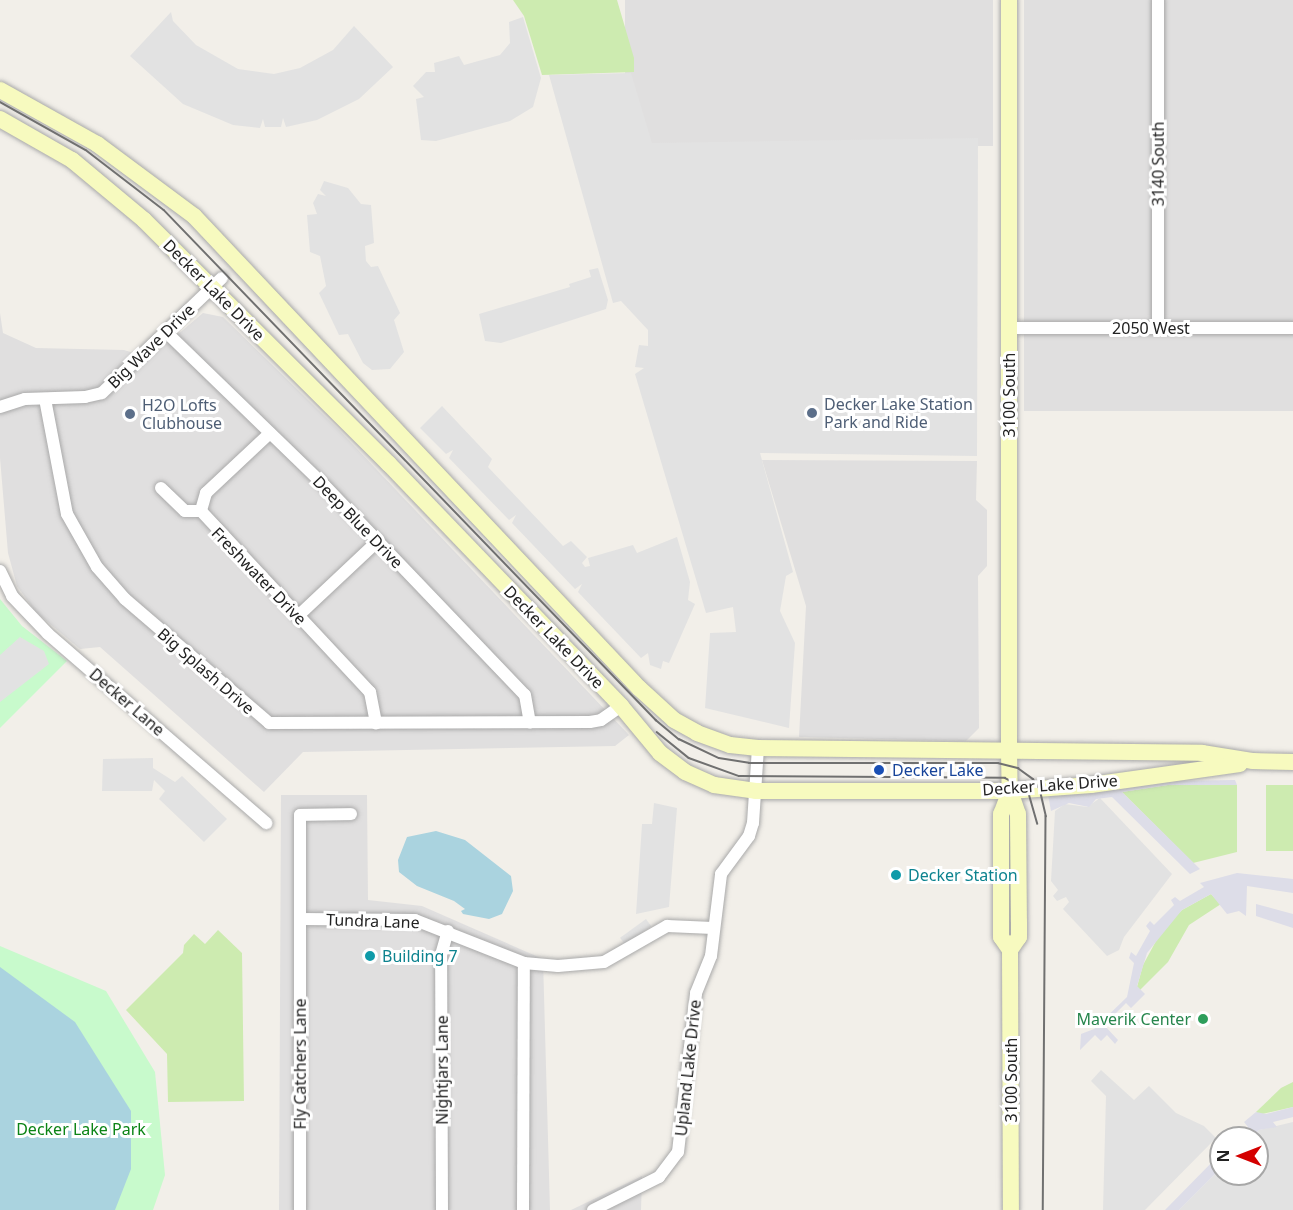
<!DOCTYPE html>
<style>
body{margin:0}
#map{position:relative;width:1293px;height:1210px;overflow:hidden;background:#f2efe9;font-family:"Noto Sans",sans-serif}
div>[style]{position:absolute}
.residential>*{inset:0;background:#e0dfdf;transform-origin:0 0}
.grass>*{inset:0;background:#cdebb0;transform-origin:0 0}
.park>*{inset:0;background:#c8facc}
.parking>*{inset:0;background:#e2e2e2;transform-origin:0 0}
.plaza>*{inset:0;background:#dddde8}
.water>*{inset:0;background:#aad3df}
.roads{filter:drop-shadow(0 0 2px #a9a9a9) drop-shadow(0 0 2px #a9a9a9)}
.street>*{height:12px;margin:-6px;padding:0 6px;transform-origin:6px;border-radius:6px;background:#fff}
.secondary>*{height:16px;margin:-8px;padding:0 8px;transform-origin:8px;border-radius:8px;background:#f7fabf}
.tram>*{height:1.5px;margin:-0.75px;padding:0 0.75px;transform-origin:0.75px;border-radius:0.75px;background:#707070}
.dots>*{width:16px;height:16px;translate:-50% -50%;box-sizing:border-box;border:3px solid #fff;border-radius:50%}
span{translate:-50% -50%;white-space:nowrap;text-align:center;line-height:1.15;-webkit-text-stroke:6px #fff;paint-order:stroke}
.street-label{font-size:16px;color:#222}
.service-label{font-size:16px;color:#4e5e75}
.left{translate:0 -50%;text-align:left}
.transit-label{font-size:16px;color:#164399}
.culture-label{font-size:16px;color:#0d838f}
.leisure-label{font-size:16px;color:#27864d}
.right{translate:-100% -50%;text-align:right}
.park-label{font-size:16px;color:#0c8416}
.north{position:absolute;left:1209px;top:1126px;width:60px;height:60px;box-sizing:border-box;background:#fff;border:2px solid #a7a7a7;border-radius:50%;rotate:270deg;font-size:16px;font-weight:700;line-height:24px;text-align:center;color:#222}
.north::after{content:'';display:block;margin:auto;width:21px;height:27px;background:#d40000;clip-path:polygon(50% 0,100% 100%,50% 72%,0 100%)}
</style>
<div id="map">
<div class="residential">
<i style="left:625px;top:0;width:368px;height:146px"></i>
<i style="left:1024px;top:0;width:269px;height:411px"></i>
<i style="clip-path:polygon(0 313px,3px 333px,36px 348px,124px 350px,150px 358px,203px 313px,223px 317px,339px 430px,629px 735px,615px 746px,303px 752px,264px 792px,100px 647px,80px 649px,36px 612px,17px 586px,8px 553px,0 458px)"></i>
<i style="clip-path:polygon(762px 460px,977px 461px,976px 500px,987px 510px,987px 566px,978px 576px,979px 728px,966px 741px,799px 737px,806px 606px)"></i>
<i style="clip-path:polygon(281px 795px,367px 795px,368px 900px,422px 906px,543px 959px,550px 1210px,279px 1210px)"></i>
<i style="clip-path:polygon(642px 1176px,641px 1210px,571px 1210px)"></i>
</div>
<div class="grass">
<i style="clip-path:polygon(513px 0,617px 0,634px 58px,634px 72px,542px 75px,524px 16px)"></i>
<i style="clip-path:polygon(1168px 785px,1237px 785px,1237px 852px,1193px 863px,1122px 792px)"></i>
<i style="left:1266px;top:785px;width:27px;height:66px"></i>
<i style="clip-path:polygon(1211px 894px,1221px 904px,1189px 925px,1168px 962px,1140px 990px,1137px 987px,1143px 965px,1162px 930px,1182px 910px)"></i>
<i style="clip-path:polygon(218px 930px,242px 953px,244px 1101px,168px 1102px,167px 1054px,126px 1010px,183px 953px,184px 945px,194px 934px,205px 944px)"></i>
<i style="clip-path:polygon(1293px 1082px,1293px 1107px,1258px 1115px,1256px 1112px,1281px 1088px)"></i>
</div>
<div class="park">
<i style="clip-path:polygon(0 599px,22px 626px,67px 661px,0 728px)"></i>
<i style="clip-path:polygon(0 946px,106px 991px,155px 1072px,165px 1175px,153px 1210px,0 1210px)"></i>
</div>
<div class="parking">
<i style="clip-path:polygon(171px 12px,173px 21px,196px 45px,238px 69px,274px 74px,300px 68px,333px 50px,354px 26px,393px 67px,359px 99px,317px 120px,286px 127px,283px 118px,281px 127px,265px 127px,263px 119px,260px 128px,233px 125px,183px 104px,130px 56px)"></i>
<i style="clip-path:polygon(523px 17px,541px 78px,533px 107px,510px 121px,436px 141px,421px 140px,416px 99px,424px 97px,413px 86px,426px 72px,435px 72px,434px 63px,459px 56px,464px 65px,500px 55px,510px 43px,509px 22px)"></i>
<i style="clip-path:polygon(631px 73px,652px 143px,978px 138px,977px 456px,760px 453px,793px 572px,786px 576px,780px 611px,795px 643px,789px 728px,705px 708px,710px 633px,736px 632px,733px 607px,706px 613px,635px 374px,644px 368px,635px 367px,639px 345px,648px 346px,648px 330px,621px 301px,613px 303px,549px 75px)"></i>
<i style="clip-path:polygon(324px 181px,348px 188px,361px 204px,371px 205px,374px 243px,365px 246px,366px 261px,371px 267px,378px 266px,400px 313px,394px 320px,404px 352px,390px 369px,372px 370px,363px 363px,348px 334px,339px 335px,319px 293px,326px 286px,320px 256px,310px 252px,307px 215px,317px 214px,313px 203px,318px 194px,326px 196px,320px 190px)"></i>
<i style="clip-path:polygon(598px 268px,608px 300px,606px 309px,501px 343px,485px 341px,479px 314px,570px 287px,569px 284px,591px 277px,589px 270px)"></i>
<i style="clip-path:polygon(442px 406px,492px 459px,488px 467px,563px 546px,571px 541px,587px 557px,582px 563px,585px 567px,590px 566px,588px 558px,633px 545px,637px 553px,677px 537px,690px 582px,688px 600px,695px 604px,669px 663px,663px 661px,661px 669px,650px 665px,648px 653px,641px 658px,578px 592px,582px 584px,575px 589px,512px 523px,516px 515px,509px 520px,449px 458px,453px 450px,446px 454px,420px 428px)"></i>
<i style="clip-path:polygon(20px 637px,44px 651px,49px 664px,0 702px,0 655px)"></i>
<i style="clip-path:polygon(153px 758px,153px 768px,175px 782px,182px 776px,227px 819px,204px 842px,159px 799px,165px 791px,154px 780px,152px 791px,102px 791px,103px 759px)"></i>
<i style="clip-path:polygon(1100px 798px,1172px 874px,1124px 937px,1119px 950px,1107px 956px,1063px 909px,1069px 902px,1066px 897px,1057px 901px,1053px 896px,1058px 890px,1051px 881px,1055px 811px,1065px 804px,1087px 807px)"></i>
<i style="clip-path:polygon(654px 803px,677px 808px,669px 907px,636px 914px,642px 824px,652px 824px)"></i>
<i style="left:646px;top:919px;width:9px;height:32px;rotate:54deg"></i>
<i style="clip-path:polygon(1101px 1070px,1134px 1100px,1149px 1086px,1176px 1113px,1204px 1126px,1216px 1138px,1145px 1210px,1103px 1210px,1106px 1096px,1091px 1081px)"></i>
<i style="clip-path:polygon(1293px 1122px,1293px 1210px,1179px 1210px,1221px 1168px,1221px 1174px,1257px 1174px,1257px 1138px,1251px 1138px,1259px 1130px)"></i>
</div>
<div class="plaza">
<i style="clip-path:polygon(1235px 780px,1237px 785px,1168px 785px,1122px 792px,1200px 869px,1190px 874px,1112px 797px,1096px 799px,1089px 807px,1069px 803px,1051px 811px,1048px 795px,1175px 781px)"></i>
<i style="clip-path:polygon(1237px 873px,1293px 879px,1293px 893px,1247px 886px,1246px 916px,1239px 911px,1227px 914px,1211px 894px,1182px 910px,1147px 953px,1137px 986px,1145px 994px,1131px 1008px,1126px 1003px,1104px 1025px,1118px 1040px,1115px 1044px,1107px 1035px,1101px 1041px,1095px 1035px,1080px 1050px,1081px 1034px,1094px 1029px,1127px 997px,1134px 963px,1129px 958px,1131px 952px,1136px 956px,1150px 931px,1146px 926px,1150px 921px,1154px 925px,1174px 905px,1171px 900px,1175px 897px,1180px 901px,1204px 887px,1200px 883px)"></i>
<i style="clip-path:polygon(1256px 904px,1293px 914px,1293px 928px,1256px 916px)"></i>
<i style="clip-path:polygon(1293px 1107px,1293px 1117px,1273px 1122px,1277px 1127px,1259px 1130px,1251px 1138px,1237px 1138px,1248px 1127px,1244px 1122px,1256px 1112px,1266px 1114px)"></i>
<i style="clip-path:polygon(1219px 1144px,1221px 1168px,1179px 1210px,1165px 1210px,1219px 1155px,1214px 1149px)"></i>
</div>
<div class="water">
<i style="clip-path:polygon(436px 831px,465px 840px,511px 876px,513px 891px,502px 914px,489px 919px,463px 914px,461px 911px,465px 909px,454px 901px,417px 886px,399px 872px,398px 860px,407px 837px)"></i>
<i style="clip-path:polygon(0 967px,75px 1022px,131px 1111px,131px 1169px,115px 1210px,0 1210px)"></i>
</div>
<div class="roads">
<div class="street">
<i style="left:1158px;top:0;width:328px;rotate:90deg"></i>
<i style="left:1009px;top:328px;width:284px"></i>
<i style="left:166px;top:332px;width:221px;rotate:44.1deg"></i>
<i style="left:325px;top:486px;width:289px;rotate:46.3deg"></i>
<i style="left:525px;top:695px;width:28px;rotate:80deg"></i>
<i style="left:45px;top:399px;width:117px;rotate:79.2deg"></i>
<i style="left:67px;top:514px;width:61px;rotate:60.5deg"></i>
<i style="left:97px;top:567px;width:43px;rotate:48.8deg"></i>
<i style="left:125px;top:599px;width:190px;rotate:40.7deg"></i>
<i style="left:269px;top:723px;width:321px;rotate:-0.2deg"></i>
<i style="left:590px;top:722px;width:11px;rotate:-10deg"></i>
<i style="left:601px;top:720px;width:24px;rotate:-35deg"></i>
<i style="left:0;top:407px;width:26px;rotate:-18deg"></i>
<i style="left:25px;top:399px;width:60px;rotate:-1.9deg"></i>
<i style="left:85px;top:397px;width:17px;rotate:-13deg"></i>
<i style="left:102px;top:393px;width:166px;rotate:-43.8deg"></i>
<i style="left:270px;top:433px;width:88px;rotate:136.8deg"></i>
<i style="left:206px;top:493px;width:19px;rotate:106deg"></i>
<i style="left:201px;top:511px;width:248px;rotate:47deg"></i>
<i style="left:370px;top:692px;width:32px;rotate:79deg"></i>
<i style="left:161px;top:488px;width:33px;rotate:44deg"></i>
<i style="left:185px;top:511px;width:16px"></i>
<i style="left:0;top:571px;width:28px;rotate:64deg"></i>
<i style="left:12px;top:596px;width:52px;rotate:46.5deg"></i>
<i style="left:48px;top:634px;width:289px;rotate:40.9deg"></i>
<i style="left:298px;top:616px;width:110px;rotate:-43.2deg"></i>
<i style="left:301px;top:919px;width:114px;rotate:0.5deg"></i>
<i style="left:415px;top:920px;width:117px;rotate:21.5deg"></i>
<i style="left:524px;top:963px;width:34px;rotate:5deg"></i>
<i style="left:558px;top:966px;width:46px;rotate:-5deg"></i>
<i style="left:604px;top:962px;width:73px;rotate:-29.7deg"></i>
<i style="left:667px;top:926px;width:46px;rotate:2.5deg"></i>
<i style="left:300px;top:1210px;width:395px;rotate:-90deg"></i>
<i style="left:300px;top:815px;width:51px;rotate:-1.1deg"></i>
<i style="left:442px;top:1210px;width:255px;rotate:-90.2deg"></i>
<i style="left:441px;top:955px;width:25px;rotate:-74deg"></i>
<i style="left:523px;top:1210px;width:247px;rotate:-89.8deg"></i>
<i style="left:593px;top:1210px;width:74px;rotate:-26.6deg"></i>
<i style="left:659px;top:1177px;width:31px;rotate:-53deg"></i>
<i style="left:678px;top:1152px;width:160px;rotate:-83.5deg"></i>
<i style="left:696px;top:993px;width:40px;rotate:-68deg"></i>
<i style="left:711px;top:956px;width:83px;rotate:-83deg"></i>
<i style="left:721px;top:874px;width:47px;rotate:-53.6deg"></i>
<i style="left:749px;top:836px;width:14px;rotate:-73deg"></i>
<i style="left:753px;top:823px;width:75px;rotate:-86.2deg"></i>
</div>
<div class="secondary">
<i style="left:1009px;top:0;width:752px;rotate:90deg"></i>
<i style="left:1009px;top:752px;width:39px;rotate:89deg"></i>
<i style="left:1010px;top:791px;width:24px;rotate:71deg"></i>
<i style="left:1018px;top:814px;width:108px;rotate:89.5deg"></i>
<i style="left:1019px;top:922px;width:15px;rotate:90deg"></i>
<i style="left:1019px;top:937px;width:16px;rotate:125deg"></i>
<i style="left:1010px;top:950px;width:260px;rotate:89.8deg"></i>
<i style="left:0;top:90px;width:111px;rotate:29.1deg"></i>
<i style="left:97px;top:144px;width:121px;rotate:36.6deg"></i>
<i style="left:194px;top:216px;width:649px;rotate:46.69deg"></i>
<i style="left:639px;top:688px;width:47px;rotate:42.4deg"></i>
<i style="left:674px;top:720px;width:26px;rotate:29deg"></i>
<i style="left:697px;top:733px;width:35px;rotate:20deg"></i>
<i style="left:730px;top:745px;width:28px;rotate:6deg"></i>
<i style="left:758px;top:748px;width:444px;rotate:0.6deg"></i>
<i style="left:1202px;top:753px;width:52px;rotate:8.9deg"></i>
<i style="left:1253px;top:761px;width:40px;rotate:1.4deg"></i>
<i style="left:0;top:119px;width:83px;rotate:29.7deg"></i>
<i style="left:72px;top:160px;width:94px;rotate:39.8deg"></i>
<i style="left:144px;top:220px;width:346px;rotate:44.9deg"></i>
<i style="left:389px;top:464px;width:335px;rotate:46.2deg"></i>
<i style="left:621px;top:706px;width:61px;rotate:50.3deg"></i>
<i style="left:660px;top:753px;width:31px;rotate:37deg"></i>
<i style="left:685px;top:772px;width:32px;rotate:24deg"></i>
<i style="left:714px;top:785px;width:42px;rotate:8.1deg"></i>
<i style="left:756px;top:791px;width:254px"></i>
<i style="left:1010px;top:791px;width:81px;rotate:-4.2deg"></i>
<i style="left:1091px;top:785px;width:150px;rotate:-8deg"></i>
<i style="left:1010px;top:791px;width:25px;rotate:111deg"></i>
<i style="left:1001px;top:814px;width:123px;rotate:90deg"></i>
<i style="left:1001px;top:937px;width:16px;rotate:55deg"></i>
</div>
</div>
<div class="tram">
<i style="left:0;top:102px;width:98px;rotate:29.2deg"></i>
<i style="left:86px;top:150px;width:98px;rotate:37.6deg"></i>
<i style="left:164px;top:210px;width:709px;rotate:46.03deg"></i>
<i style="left:656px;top:720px;width:30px;rotate:40deg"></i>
<i style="left:679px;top:739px;width:44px;rotate:25.4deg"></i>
<i style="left:719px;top:758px;width:30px;rotate:9deg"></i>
<i style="left:749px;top:763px;width:249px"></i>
<i style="left:998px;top:763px;width:21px;rotate:14deg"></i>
<i style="left:1018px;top:768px;width:19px;rotate:36deg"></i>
<i style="left:1033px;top:779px;width:12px;rotate:55deg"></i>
<i style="left:1040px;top:789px;width:28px;rotate:77deg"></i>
<i style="left:1046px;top:816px;width:394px;rotate:90.4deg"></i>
<i style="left:657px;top:732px;width:41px;rotate:39.1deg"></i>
<i style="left:689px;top:758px;width:53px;rotate:19.8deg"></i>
<i style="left:739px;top:776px;width:266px;rotate:0.4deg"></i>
<i style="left:1005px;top:778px;width:26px;rotate:28deg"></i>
<i style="left:1028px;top:790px;width:35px;rotate:74deg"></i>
</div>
<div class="dots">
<i style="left:812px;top:413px;background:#5c6f8a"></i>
<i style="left:130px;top:414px;background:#5c6f8a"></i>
<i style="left:879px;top:770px;background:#1a4fb4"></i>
<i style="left:896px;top:875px;background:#0f9aa8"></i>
<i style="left:370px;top:956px;background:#0f9aa8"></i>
<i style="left:1203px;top:1019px;background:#2e9e5b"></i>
</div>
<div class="street-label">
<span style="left:1158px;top:164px;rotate:-90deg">3140 South</span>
<span style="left:214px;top:290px;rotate:45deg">Decker Lake Drive</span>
<span style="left:1151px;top:328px">2050 West</span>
<span style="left:151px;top:346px;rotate:-44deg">Big Wave Drive</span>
<span style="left:1009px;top:395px;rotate:-90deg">3100 South</span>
<span style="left:358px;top:522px;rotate:46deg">Deep Blue Drive</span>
<span style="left:259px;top:576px;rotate:46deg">Freshwater Drive</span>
<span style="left:554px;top:637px;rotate:46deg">Decker Lake Drive</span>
<span style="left:206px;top:671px;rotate:41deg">Big Splash Drive</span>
<span style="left:127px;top:702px;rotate:41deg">Decker Lane</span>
<span style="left:1050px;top:785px;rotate:-4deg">Decker Lake Drive</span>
<span style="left:373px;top:921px;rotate:2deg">Tundra Lane</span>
<span style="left:300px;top:1064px;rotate:-90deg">Fly Catchers Lane</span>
<span style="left:688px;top:1068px;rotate:-84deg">Upland Lake Drive</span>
<span style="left:442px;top:1070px;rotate:-90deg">Nightjars Lane</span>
<span style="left:1011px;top:1080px;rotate:-90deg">3100 South</span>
</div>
<div class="service-label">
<span class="left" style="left:824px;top:413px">Decker Lake Station<br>Park and Ride</span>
<span class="left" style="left:142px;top:414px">H2O Lofts<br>Clubhouse</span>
</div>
<div class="transit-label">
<span class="left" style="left:892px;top:770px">Decker Lake</span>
</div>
<div class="culture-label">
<span class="left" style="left:908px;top:875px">Decker Station</span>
<span class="left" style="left:382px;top:956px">Building 7</span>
</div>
<div class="leisure-label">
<span class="right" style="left:1191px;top:1019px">Maverik Center</span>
</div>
<div class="park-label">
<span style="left:81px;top:1129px">Decker Lake Park</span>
</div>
<div class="north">N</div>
</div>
